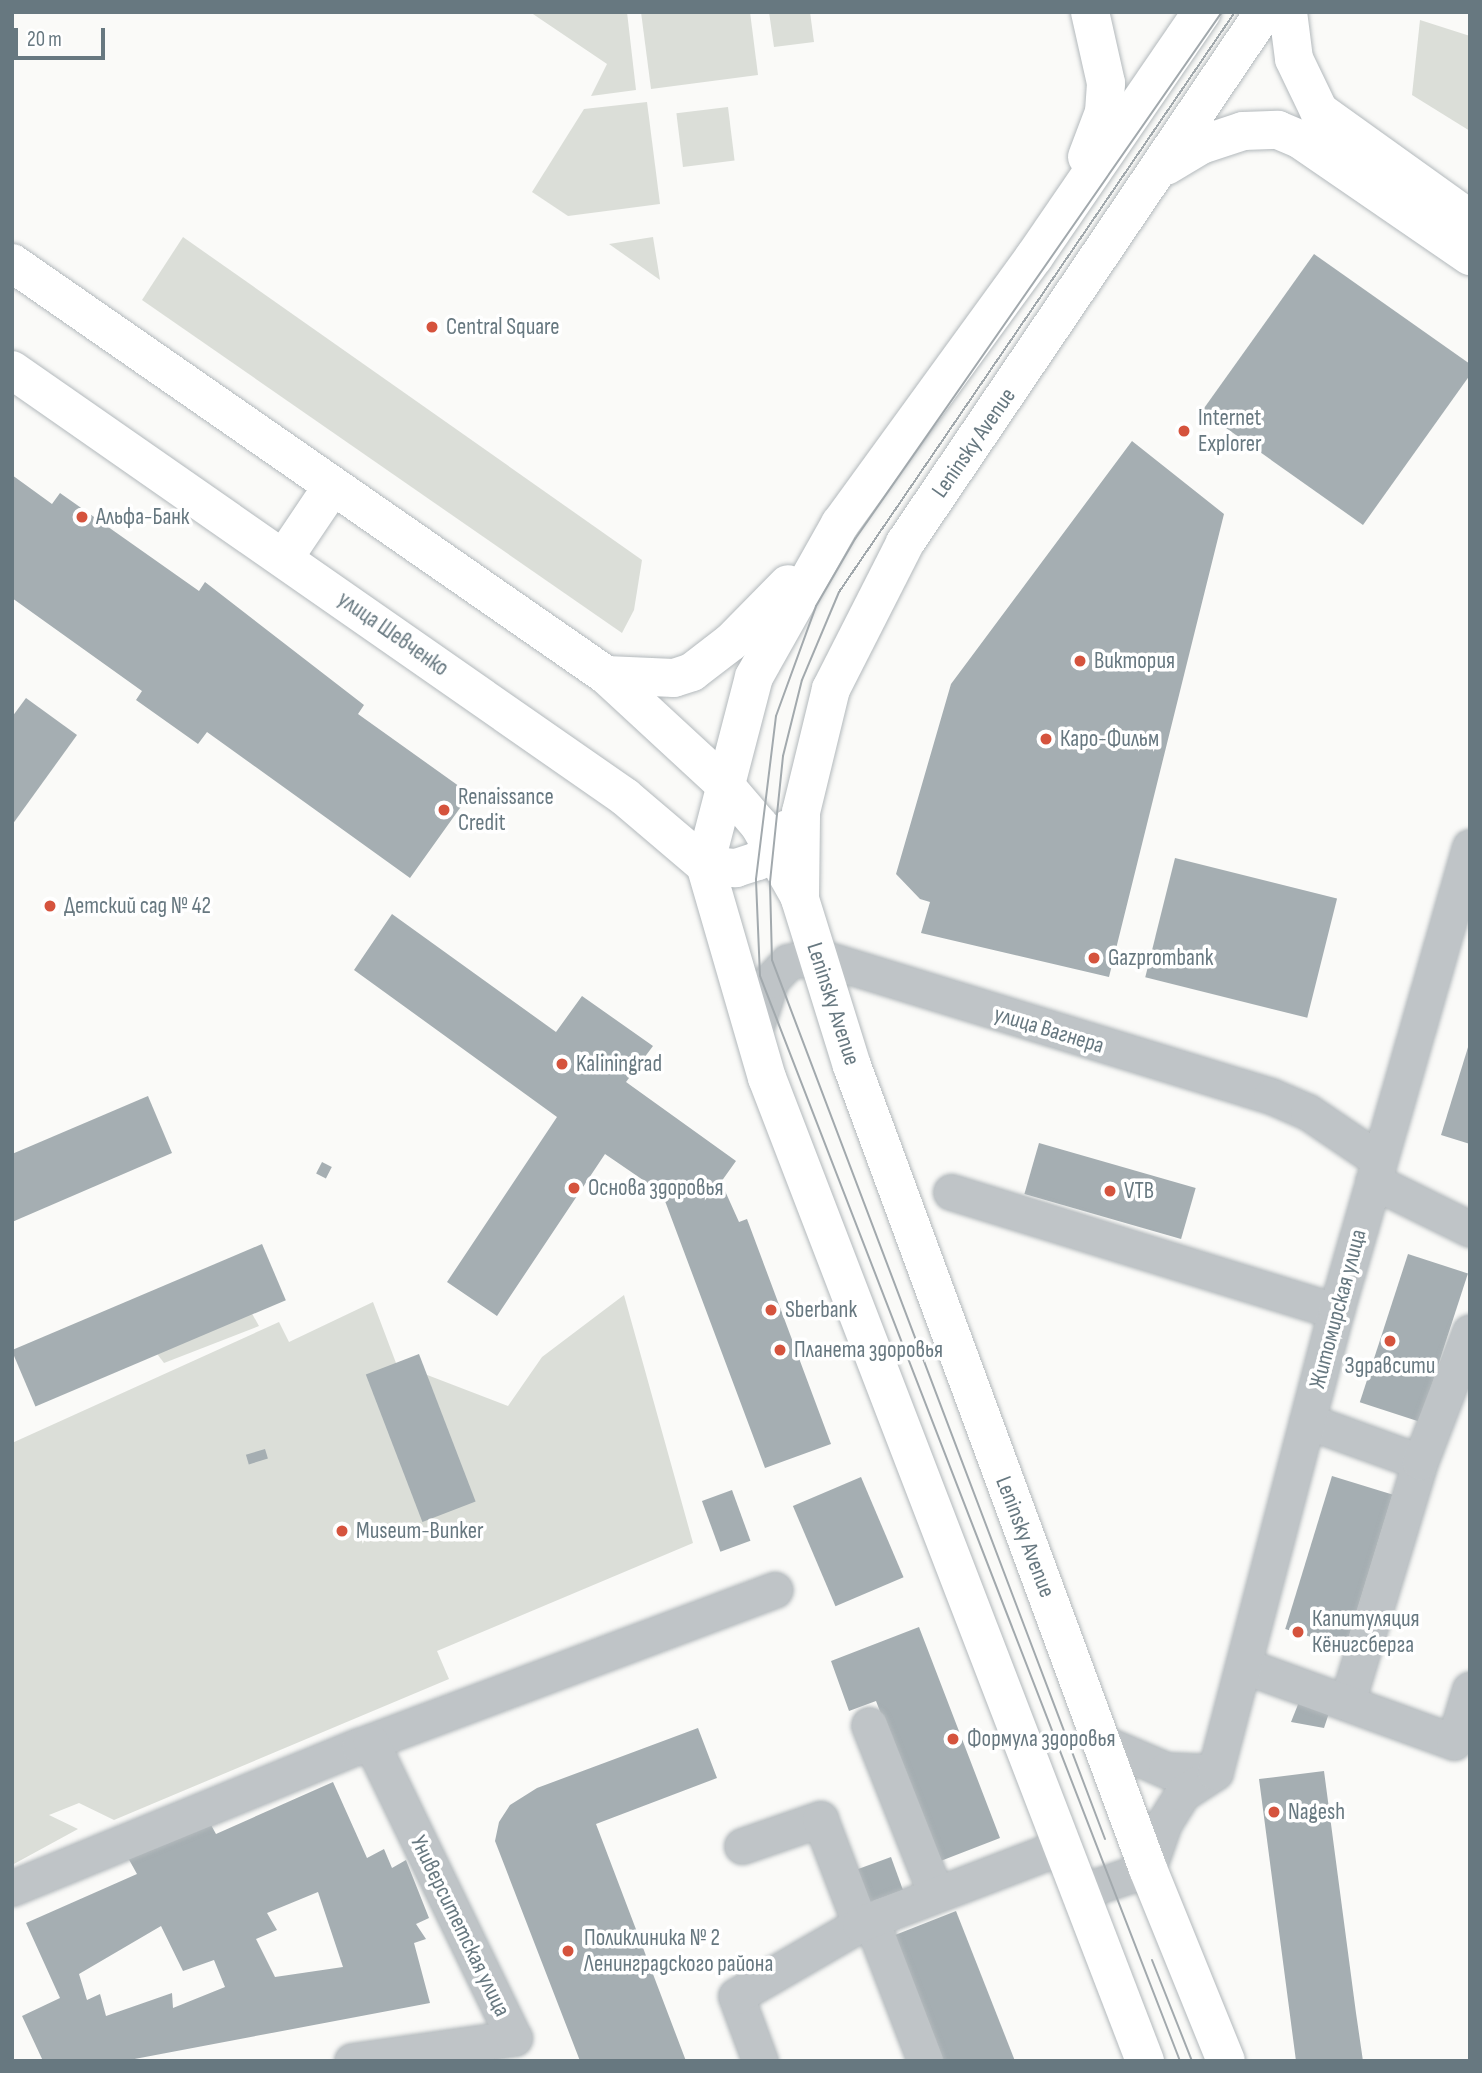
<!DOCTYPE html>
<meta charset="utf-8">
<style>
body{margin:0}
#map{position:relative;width:1482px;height:2073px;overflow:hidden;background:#fafaf8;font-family:"Sofia Sans Condensed",sans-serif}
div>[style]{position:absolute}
.green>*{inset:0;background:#dbded8;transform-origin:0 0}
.building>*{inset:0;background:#a5aeb2;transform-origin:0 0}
.roads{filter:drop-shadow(0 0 2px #b3b9bc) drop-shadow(0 0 2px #b3b9bc)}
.minor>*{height:35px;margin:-17.5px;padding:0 17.5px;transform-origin:17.5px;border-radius:17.5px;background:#bfc4c7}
.major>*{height:38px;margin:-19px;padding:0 19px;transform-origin:19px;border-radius:19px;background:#fff}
.tram>*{height:2px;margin:-1px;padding:0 1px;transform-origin:1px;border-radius:1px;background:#a2a9ad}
.dots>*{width:19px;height:19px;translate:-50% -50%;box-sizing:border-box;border:4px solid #fff;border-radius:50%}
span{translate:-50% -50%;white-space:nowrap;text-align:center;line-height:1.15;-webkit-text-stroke:7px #fff;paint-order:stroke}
.poi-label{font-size:23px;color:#677880}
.left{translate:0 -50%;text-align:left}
.street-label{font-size:23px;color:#677880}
.frame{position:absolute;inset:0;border:14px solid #677880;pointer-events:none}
.scale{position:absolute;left:14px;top:28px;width:91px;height:32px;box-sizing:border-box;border:4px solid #677880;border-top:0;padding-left:9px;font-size:21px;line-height:24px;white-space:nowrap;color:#677880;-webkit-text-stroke:5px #fff;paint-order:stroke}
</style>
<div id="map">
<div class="green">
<i style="clip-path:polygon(530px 12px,627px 12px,636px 90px,591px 96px,607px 64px)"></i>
<i style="clip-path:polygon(641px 12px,750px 12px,758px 75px,651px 89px)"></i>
<i style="clip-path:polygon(769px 12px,810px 12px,814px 42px,774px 47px)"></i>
<i style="clip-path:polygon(1420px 20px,1470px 36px,1470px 131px,1412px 95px)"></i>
<i style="clip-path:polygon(647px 102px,660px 204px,568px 216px,532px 192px,584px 109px)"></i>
<i style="left:728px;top:107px;width:54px;height:52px;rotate:83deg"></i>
<i style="clip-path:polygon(183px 237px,642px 560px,634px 610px,622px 633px,142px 300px)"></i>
<i style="clip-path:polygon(653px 237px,660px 280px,609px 244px)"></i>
<i style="clip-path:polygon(241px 1294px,259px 1326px,164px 1363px,145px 1338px)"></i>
<i style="clip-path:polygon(624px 1295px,693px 1543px,437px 1651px,449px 1679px,114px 1820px,79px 1803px,49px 1815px,78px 1829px,12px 1865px,12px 1443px,279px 1322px,289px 1342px,373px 1302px,396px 1363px,508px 1406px,542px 1357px)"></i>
</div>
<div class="building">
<i style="clip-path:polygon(1314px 254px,1470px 364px,1470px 375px,1363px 525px,1202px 411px)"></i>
<i style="clip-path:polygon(1132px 441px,1224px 514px,1109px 977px,921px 933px,930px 902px,920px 899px,896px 874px,951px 684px)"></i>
<i style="clip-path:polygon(12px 475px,52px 504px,60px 493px,199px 591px,205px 582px,364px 705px,358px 714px,470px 794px,410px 878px,207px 732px,198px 744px,136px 700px,142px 691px,12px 598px)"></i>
<i style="clip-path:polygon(26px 698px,77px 735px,12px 825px,12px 717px)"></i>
<i style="left:1175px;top:858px;width:167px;height:123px;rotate:14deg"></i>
<i style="clip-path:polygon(392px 914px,556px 1032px,582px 996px,653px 1046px,626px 1082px,736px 1161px,721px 1182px,739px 1222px,747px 1219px,831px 1444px,765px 1468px,662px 1193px,605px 1154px,497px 1316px,447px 1282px,557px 1117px,354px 970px)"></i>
<i style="clip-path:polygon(1469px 1044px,1470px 1044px,1470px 1144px,1441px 1135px)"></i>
<i style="clip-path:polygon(148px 1096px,172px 1153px,12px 1222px,12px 1154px)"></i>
<i style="left:1039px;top:1143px;width:163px;height:53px;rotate:16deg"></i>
<i style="left:322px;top:1162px;width:11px;height:13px;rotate:27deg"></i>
<i style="left:262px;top:1244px;width:61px;height:272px;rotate:67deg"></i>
<i style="left:1408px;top:1254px;width:63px;height:156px;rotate:18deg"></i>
<i style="left:419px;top:1354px;width:158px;height:57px;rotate:69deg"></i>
<i style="left:265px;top:1449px;width:10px;height:20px;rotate:73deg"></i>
<i style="left:1332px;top:1476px;width:63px;height:160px;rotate:17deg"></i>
<i style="left:861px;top:1477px;width:109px;height:74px;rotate:67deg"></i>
<i style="left:732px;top:1490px;width:54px;height:32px;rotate:70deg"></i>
<i style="clip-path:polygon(919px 1627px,1000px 1838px,938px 1862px,876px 1701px,849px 1711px,831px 1661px)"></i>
<i style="clip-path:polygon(1301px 1697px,1331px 1707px,1324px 1728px,1291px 1722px)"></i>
<i style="clip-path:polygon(698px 1728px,717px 1778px,596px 1824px,686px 2061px,580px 2061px,495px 1841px,499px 1822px,510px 1805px,537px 1788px)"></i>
<i style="clip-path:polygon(1324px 1771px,1356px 2013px,1363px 2061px,1296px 2061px,1259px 1779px)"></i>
<i style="clip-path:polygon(evenodd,333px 1782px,367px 1858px,384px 1849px,392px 1868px,406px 1860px,429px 1918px,416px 1924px,426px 1939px,414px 1943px,430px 2003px,124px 2061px,43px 2061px,22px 2016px,60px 1998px,26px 1923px,137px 1874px,127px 1856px,206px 1816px,216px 1834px,333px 1782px,318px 1892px,343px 1967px,275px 1977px,256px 1939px,277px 1930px,267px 1913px,318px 1892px,333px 1782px,161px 1926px,183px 1971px,214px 1960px,225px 1987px,173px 2008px,172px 1993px,106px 2016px,100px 1994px,87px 2000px,79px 1974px,161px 1926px)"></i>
<i style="left:891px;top:1857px;width:35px;height:40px;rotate:70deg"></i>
<i style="clip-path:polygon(956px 1911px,1015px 2061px,939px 2061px,890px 1937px)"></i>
</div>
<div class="roads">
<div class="minor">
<i style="left:753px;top:1036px;width:59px;rotate:-72.2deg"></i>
<i style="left:771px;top:980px;width:25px;rotate:-47deg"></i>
<i style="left:788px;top:962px;width:29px;rotate:-12deg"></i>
<i style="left:816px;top:956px;width:476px;rotate:17.1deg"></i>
<i style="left:1271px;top:1096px;width:40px;rotate:23.4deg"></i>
<i style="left:1308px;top:1112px;width:86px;rotate:34.1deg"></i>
<i style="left:1373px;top:1181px;width:108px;rotate:26.3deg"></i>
<i style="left:951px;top:1192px;width:403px;rotate:17.2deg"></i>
<i style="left:1307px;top:1421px;width:120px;rotate:19.9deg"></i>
<i style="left:1420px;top:1462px;width:251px;rotate:106.9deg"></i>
<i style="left:1420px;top:1462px;width:139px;rotate:-69deg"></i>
<i style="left:1245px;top:1666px;width:222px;rotate:20deg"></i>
<i style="left:1454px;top:1742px;width:55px;rotate:-73.2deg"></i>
<i style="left:869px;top:1725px;width:182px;rotate:68.4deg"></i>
<i style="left:1101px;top:1742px;width:71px;rotate:23.3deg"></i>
<i style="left:1166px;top:1770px;width:49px;rotate:2.3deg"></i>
<i style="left:742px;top:1846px;width:83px;rotate:-19.1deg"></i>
<i style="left:820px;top:1819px;width:112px;rotate:69.1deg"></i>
<i style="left:12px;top:1888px;width:375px;rotate:-22.3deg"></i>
<i style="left:359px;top:1746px;width:444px;rotate:-20.6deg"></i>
<i style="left:1080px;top:1892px;width:72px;rotate:-18.7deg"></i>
<i style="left:1148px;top:1869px;width:49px;rotate:-70.8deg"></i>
<i style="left:1164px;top:1823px;width:36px;rotate:-58deg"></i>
<i style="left:1183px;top:1793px;width:38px;rotate:-33deg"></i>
<i style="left:1215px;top:1772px;width:477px;rotate:-75.3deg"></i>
<i style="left:1336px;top:1311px;width:483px;rotate:-73.9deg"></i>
<i style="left:871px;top:1920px;width:151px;rotate:69deg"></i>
<i style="left:352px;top:2061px;width:164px;rotate:-8.1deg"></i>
<i style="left:514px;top:2038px;width:329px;rotate:-115.8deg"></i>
<i style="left:760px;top:2061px;width:69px;rotate:-110.3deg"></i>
<i style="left:736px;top:1996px;width:143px;rotate:-30.1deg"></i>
<i style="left:860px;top:1924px;width:217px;rotate:-21deg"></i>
</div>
<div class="major">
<i style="left:1288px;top:12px;width:47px;rotate:82.7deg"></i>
<i style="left:1294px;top:59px;width:58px;rotate:64.3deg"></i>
<i style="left:1319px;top:111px;width:186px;rotate:35.6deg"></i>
<i style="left:1087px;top:157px;width:48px;rotate:-69.3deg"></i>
<i style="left:1104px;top:112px;width:29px;rotate:-86deg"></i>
<i style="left:1106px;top:83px;width:73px;rotate:-102.7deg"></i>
<i style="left:1166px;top:166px;width:41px;rotate:-31deg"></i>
<i style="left:1201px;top:145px;width:44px;rotate:-18.4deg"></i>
<i style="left:1243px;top:131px;width:35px;rotate:-2deg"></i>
<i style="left:1278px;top:130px;width:25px;rotate:23deg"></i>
<i style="left:1301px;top:140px;width:205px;rotate:34.5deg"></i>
<i style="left:12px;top:263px;width:723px;rotate:34.75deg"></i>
<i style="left:606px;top:675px;width:161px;rotate:42.7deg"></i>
<i style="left:724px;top:784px;width:54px;rotate:49.5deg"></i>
<i style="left:759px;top:825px;width:79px;rotate:60.5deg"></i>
<i style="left:12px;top:370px;width:747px;rotate:34.86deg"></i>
<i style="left:625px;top:797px;width:105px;rotate:40.4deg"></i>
<i style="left:705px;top:865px;width:31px;rotate:6deg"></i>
<i style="left:736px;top:868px;width:23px;rotate:-18deg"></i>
<i style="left:758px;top:861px;width:44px;rotate:-46.8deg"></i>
<i style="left:284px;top:558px;width:84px;rotate:-56.1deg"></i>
<i style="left:606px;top:675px;width:68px;rotate:2.5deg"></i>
<i style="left:674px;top:678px;width:19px;rotate:-18deg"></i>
<i style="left:692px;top:672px;width:49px;rotate:-37.6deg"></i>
<i style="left:731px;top:642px;width:81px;rotate:-45.5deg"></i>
<i style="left:1145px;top:2061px;width:1053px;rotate:-111.03deg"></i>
<i style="left:767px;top:1078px;width:222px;rotate:-106.2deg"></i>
<i style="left:705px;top:865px;width:194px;rotate:-75.4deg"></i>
<i style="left:754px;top:677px;width:176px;rotate:-60.7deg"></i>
<i style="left:840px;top:524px;width:330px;rotate:-54deg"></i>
<i style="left:1034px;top:257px;width:297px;rotate:-55.6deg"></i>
<i style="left:1226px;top:2061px;width:207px;rotate:-112.1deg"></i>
<i style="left:1148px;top:1869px;width:856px;rotate:-110.23deg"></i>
<i style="left:852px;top:1066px;width:175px;rotate:-107.3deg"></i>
<i style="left:800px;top:899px;width:87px;rotate:-89.3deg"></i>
<i style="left:801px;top:812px;width:127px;rotate:-76.3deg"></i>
<i style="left:831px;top:689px;width:164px;rotate:-63.1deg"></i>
<i style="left:905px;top:543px;width:641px;rotate:-55.94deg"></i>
</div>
</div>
<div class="tram">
<i style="left:1105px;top:1839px;width:940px;rotate:-110.75deg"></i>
<i style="left:772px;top:960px;width:78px;rotate:-91.5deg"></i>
<i style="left:770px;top:882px;width:127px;rotate:-84.1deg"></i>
<i style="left:783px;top:756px;width:78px;rotate:-76deg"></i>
<i style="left:802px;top:680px;width:95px;rotate:-67.2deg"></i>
<i style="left:839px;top:592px;width:702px;rotate:-55.68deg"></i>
<i style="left:1152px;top:1960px;width:109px;rotate:68.4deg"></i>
<i style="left:1180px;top:2061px;width:1163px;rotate:-111.16deg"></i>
<i style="left:760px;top:976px;width:97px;rotate:-92.4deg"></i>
<i style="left:756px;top:879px;width:164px;rotate:-83deg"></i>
<i style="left:776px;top:716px;width:117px;rotate:-70deg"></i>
<i style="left:816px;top:606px;width:78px;rotate:-59.8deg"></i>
<i style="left:855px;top:539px;width:642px;rotate:-55.15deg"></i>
</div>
<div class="dots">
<i style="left:432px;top:327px;background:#d5533d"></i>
<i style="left:1184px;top:431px;background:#d5533d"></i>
<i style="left:82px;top:517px;background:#d5533d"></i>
<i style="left:1080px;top:661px;background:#d5533d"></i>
<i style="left:1046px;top:739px;background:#d5533d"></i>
<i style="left:444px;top:810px;background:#d5533d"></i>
<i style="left:50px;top:906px;background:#d5533d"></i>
<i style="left:1094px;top:958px;background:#d5533d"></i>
<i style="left:562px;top:1064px;background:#d5533d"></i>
<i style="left:574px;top:1188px;background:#d5533d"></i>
<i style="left:1110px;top:1191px;background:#d5533d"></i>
<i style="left:771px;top:1310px;background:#d5533d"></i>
<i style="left:1390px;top:1341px;background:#d5533d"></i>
<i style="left:780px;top:1350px;background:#d5533d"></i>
<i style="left:342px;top:1531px;background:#d5533d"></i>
<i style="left:1298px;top:1632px;background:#d5533d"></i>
<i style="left:953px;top:1739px;background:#d5533d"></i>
<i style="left:1274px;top:1812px;background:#d5533d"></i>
<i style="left:568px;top:1951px;background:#d5533d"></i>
</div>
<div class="poi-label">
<span class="left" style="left:446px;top:327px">Central Square</span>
<span class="left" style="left:1198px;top:431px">Internet<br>Explorer</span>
<span class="left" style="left:96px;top:517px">Альфа-Банк</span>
<span class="left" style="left:1094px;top:661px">Виктория</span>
<span class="left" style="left:1060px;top:739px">Каро-Фильм</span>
<span class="left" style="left:458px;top:810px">Renaissance<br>Credit</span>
<span class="left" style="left:64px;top:906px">Детский сад № 42</span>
<span class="left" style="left:1108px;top:958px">Gazprombank</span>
<span class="left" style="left:576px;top:1064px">Kaliningrad</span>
<span class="left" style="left:588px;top:1188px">Основа здоровья</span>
<span class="left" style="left:1124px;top:1191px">VTB</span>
<span class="left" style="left:785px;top:1310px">Sberbank</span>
<span class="left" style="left:794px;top:1350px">Планета здоровья</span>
<span style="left:1390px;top:1366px">Здравсити</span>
<span class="left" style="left:356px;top:1531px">Museum-Bunker</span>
<span class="left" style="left:1312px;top:1632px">Капитуляция<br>Кёнигсберга</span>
<span class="left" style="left:967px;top:1739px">Формула здоровья</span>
<span class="left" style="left:1288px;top:1812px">Nagesh</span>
<span class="left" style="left:584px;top:1951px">Поликлиника № 2<br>Ленинградского района</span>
</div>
<div class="street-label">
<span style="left:974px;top:443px;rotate:-55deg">Leninsky Avenue</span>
<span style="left:393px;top:634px;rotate:35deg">улица Шевченко</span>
<span style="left:833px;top:1004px;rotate:72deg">Leninsky Avenue</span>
<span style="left:1049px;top:1030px;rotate:17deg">улица Вагнера</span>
<span style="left:1338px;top:1309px;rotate:-75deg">Житомирская улица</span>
<span style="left:1025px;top:1537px;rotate:69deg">Leninsky Avenue</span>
<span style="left:460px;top:1926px;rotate:64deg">Университетская улица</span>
</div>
<div class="frame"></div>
<div class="scale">20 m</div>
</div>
